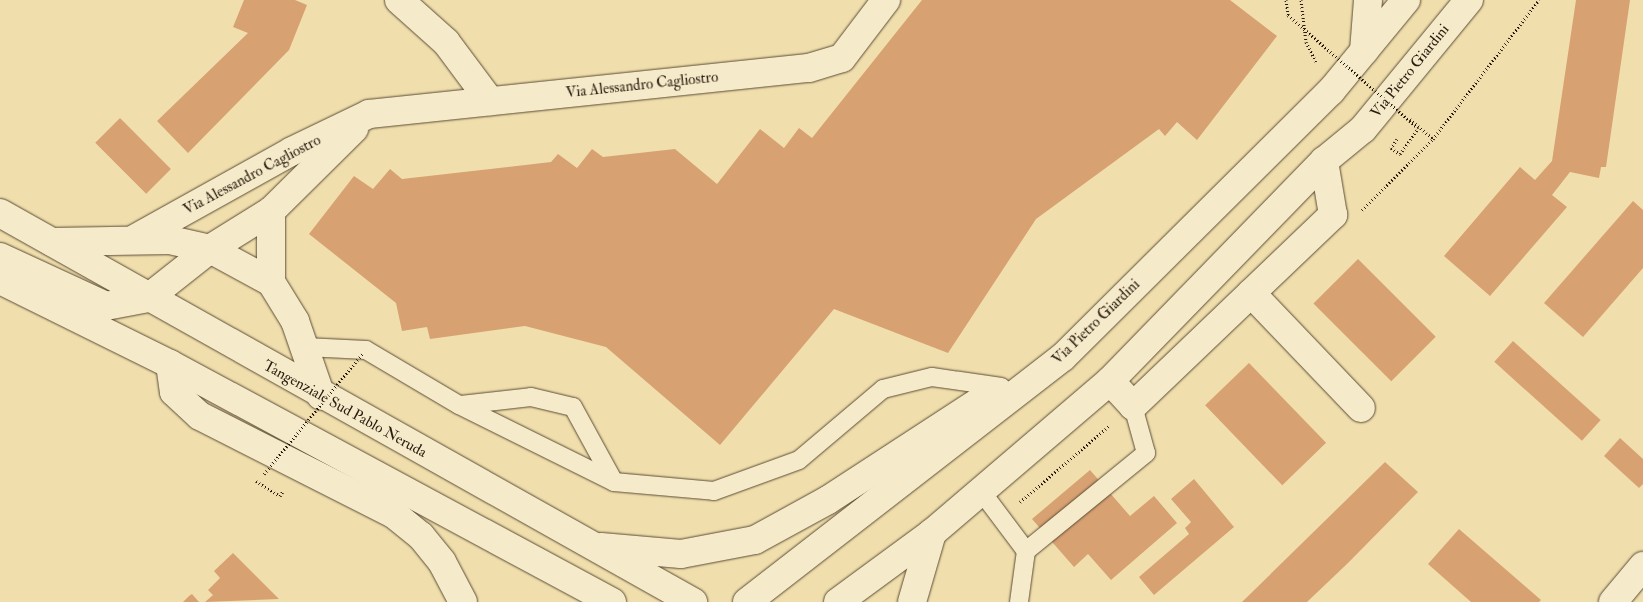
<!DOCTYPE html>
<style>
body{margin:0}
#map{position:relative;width:1643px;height:602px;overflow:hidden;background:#f0dfac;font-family:"IM FELL Double Pica",serif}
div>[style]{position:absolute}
.building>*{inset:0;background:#d8a172;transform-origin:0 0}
.path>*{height:3px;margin-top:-1.5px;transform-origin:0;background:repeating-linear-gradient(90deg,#2a1b10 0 1px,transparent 0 3.5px)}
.roads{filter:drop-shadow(0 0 1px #5c4c37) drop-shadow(0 0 1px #5c4c37)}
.lane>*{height:18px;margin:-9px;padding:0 9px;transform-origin:9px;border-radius:9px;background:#f5eac9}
.street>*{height:28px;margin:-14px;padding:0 14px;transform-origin:14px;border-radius:14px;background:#f5eac9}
.secondary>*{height:28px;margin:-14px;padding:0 14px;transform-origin:14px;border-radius:14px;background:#f5eac9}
.path-bridge>*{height:3px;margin-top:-1.5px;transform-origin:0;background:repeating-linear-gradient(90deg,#2a1b10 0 1px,transparent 0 3.5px)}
span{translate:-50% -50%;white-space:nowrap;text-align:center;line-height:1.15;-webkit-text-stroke:4px #f5eac9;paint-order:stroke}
.street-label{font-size:15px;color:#2a1b10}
</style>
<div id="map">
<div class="building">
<i style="clip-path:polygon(244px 0,295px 0,307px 5px,289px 50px,188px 153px,157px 121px,248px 33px,233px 27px)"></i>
<i style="clip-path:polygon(922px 0,1230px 0,1277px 36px,1197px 140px,1177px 122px,1165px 136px,1159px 129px,1036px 219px,948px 353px,834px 309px,720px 445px,606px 347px,525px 326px,430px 339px,427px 327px,402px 331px,396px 303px,309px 234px,354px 176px,373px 189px,390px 169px,402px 179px,551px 162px,558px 154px,577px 168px,592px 149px,603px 157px,675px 149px,717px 184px,760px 129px,784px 148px,799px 128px,812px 138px)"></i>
<i style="clip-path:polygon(1576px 0,1630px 0,1606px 167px,1601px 167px,1599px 178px,1570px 172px,1552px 195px,1567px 207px,1490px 296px,1444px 256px,1520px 167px,1535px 180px,1552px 161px)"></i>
<i style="left:120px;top:118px;width:72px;height:35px;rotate:45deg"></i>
<i style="clip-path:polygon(1633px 201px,1643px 210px,1643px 268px,1583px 337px,1544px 303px)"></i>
<i style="left:1358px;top:259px;width:110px;height:63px;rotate:45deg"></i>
<i style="left:1513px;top:341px;width:118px;height:28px;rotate:42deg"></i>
<i style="left:1249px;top:363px;width:111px;height:61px;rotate:46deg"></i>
<i style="clip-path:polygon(1620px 438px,1643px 459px,1643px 484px,1639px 488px,1604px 456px)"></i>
<i style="clip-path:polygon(1385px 462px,1418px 492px,1348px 563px,1307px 602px,1242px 602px)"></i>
<i style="clip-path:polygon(1090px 470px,1130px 516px,1154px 496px,1177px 523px,1111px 580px,1088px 554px,1074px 567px,1032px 519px)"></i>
<i style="clip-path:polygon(1194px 479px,1234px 527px,1154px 595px,1139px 577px,1189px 534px,1185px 528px,1191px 522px,1171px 499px)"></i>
<i style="clip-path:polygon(1459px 529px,1541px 600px,1539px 602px,1471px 602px,1428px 564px)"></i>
<i style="clip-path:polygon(233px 553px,279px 599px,205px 602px,213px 595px,208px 590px,220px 578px,214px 571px)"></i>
<i style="clip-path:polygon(192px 594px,199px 602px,183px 602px,189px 596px)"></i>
</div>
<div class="path">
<i style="left:1286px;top:0;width:15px;rotate:82deg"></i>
<i style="left:1301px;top:0;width:42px;rotate:83.2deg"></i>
<i style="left:1306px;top:42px;width:22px;rotate:63deg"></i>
<i style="left:1410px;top:119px;width:30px;rotate:41deg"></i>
<i style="left:1397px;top:139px;width:11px;rotate:124deg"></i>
<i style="left:1391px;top:148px;width:11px;rotate:34deg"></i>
<i style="left:1400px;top:154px;width:32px;rotate:-55deg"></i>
<i style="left:1362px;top:210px;width:100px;rotate:-45deg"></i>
<i style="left:1433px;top:139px;width:175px;rotate:-52.7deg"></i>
<i style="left:256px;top:481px;width:28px;rotate:32deg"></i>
<i style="left:280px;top:496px;width:6px;rotate:-59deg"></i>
<i style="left:1020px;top:502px;width:118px;rotate:-40.5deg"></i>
</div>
<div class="roads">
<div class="lane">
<i style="left:305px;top:347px;width:61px;rotate:2.8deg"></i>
<i style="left:366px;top:350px;width:108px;rotate:30.6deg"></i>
<i style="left:459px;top:405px;width:173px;rotate:26.4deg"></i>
<i style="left:614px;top:482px;width:100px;rotate:5.1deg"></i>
<i style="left:714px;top:491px;width:90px;rotate:-20deg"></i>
<i style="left:799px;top:460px;width:110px;rotate:-40.2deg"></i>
<i style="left:883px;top:389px;width:50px;rotate:-13.8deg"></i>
<i style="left:932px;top:377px;width:70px;rotate:8.2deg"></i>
<i style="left:461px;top:405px;width:70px;rotate:-6.5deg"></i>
<i style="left:531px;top:397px;width:43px;rotate:13.4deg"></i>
<i style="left:573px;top:407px;width:85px;rotate:61.3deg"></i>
<i style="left:981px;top:491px;width:75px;rotate:53.1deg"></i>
<i style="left:1019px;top:602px;width:51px;rotate:-82.2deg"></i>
<i style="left:1026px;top:551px;width:155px;rotate:-39.2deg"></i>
<i style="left:1146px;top:453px;width:49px;rotate:-105.5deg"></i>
</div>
<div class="street">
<i style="left:399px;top:0;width:63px;rotate:41.8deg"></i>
<i style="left:446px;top:42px;width:74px;rotate:53.3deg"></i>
<i style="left:1364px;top:51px;width:51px;rotate:-85.5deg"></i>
<i style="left:271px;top:211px;width:71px;rotate:90deg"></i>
<i style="left:271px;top:282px;width:46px;rotate:58.4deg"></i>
<i style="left:295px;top:321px;width:79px;rotate:70.9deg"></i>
<i style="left:136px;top:238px;width:179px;rotate:-29.1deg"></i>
<i style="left:292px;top:151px;width:85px;rotate:-25.7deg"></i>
<i style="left:369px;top:114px;width:442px;rotate:-6deg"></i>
<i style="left:809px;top:68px;width:34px;rotate:-17deg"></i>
<i style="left:842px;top:58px;width:73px;rotate:-52.8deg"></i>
<i style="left:52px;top:242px;width:118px;rotate:-1deg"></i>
<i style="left:170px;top:240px;width:41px;rotate:12.7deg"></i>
<i style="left:210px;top:249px;width:69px;rotate:28.4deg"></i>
<i style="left:1251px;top:293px;width:159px;rotate:46.3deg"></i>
<i style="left:148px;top:298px;width:79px;rotate:-38.3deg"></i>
<i style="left:210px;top:249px;width:72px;rotate:-31.9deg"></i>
<i style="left:271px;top:211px;width:117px;rotate:-44.7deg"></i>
<i style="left:1110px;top:381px;width:34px;rotate:47deg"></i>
<i style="left:1133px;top:406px;width:277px;rotate:-43.7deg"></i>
<i style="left:1333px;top:215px;width:55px;rotate:-99.5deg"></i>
<i style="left:1613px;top:602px;width:47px;rotate:-50.2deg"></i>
</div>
<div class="secondary">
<i style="left:0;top:213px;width:795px;rotate:29.31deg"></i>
<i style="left:0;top:257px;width:117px;rotate:24.8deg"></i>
<i style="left:106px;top:306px;width:43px;rotate:-10.8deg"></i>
<i style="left:0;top:280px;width:190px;rotate:26.3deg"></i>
<i style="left:170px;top:364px;width:502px;rotate:28.3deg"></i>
<i style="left:170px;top:364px;width:28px;rotate:82deg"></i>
<i style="left:174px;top:392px;width:35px;rotate:43deg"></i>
<i style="left:200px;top:416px;width:219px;rotate:26.9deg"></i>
<i style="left:395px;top:515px;width:33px;rotate:39deg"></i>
<i style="left:421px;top:536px;width:33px;rotate:51deg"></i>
<i style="left:442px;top:562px;width:45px;rotate:62.3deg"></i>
<i style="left:601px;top:547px;width:80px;rotate:5deg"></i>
<i style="left:681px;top:554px;width:75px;rotate:-10.7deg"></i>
<i style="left:755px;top:540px;width:83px;rotate:-28.7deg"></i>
<i style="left:828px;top:500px;width:181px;rotate:-33.1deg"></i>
<i style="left:747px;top:602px;width:400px;rotate:-37.8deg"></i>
<i style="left:1063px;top:357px;width:378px;rotate:-44.8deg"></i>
<i style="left:1331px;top:91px;width:118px;rotate:-50.5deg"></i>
<i style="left:838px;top:602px;width:117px;rotate:-36.3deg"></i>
<i style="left:932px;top:533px;width:234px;rotate:-40.5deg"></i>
<i style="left:1110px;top:381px;width:307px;rotate:-45.8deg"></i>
<i style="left:1324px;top:161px;width:50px;rotate:-39.4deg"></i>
<i style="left:1363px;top:129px;width:167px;rotate:-50.6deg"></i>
<i style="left:912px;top:602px;width:72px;rotate:-73.8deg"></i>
</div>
</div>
<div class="path-bridge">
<i style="left:1288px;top:15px;width:172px;rotate:41deg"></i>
<i style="left:264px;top:474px;width:156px;rotate:-50.7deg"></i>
</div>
<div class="street-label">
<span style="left:1410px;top:71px;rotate:-51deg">Via Pietro Giardini</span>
<span style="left:642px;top:85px;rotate:-6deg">Via Alessandro Cagliostro</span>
<span style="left:252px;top:175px;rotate:-28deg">Via Alessandro Cagliostro</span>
<span style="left:1096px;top:322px;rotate:-44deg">Via Pietro Giardini</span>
<span style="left:345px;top:409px;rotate:29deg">Tangenziale Sud Pablo Neruda</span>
</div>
</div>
